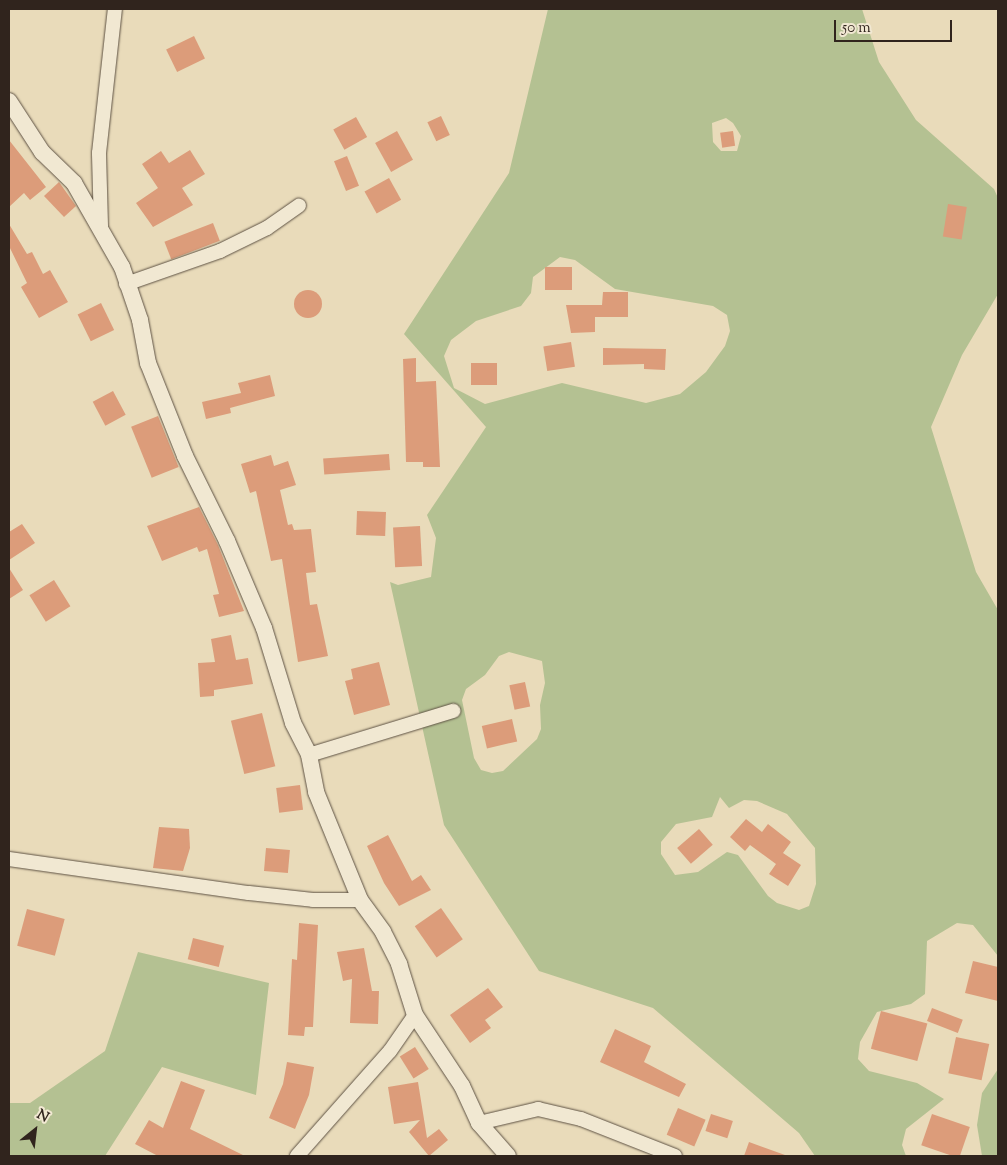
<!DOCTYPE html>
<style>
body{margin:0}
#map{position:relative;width:1007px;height:1165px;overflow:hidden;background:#e9dbba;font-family:"Sorts Mill Goudy",serif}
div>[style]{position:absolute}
.green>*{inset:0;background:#b4c192}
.building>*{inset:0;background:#dc9c7a;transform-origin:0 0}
.round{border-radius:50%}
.roads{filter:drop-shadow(0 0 1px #5e5244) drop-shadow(0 0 1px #5e5244)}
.minor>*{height:14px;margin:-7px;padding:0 7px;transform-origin:7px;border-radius:7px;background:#f1e8d2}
.tertiary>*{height:16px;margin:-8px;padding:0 8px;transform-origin:8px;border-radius:8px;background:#f1e8d2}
span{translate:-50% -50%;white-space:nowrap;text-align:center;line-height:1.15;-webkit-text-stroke:4px #f1e8d2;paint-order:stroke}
.frame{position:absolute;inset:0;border:10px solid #30241d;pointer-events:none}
.north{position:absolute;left:10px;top:1105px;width:50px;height:50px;-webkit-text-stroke:4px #f1e8d2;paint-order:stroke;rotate:29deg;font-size:14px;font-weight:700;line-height:20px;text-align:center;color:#30241d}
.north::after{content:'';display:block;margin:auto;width:18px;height:22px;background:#30241d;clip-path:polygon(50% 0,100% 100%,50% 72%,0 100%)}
.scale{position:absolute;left:834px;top:20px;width:118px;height:22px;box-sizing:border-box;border:2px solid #30241d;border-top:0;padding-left:6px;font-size:15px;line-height:18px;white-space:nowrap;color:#30241d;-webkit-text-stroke:4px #f1e8d2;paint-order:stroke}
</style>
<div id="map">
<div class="green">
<i style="clip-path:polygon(evenodd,548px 9px,862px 9px,879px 62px,916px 120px,994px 189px,998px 198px,998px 294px,962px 355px,931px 427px,976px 572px,998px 610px,998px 956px,973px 925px,957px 923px,927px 941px,925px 994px,911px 1004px,877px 1012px,860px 1042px,858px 1059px,869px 1071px,917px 1083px,944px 1099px,906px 1129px,902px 1145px,906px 1156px,815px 1156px,799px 1133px,653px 1008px,539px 971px,444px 825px,390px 582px,398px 585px,431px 577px,436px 538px,427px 515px,486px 427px,404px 334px,509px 173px,548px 9px,726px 118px,733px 123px,741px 136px,737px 151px,721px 151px,713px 142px,712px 123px,726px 118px,548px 9px,560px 257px,575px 260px,615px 289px,713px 306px,727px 315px,730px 331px,725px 346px,706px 372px,680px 394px,646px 403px,562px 383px,485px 404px,454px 388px,444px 356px,451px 340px,476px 321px,521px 306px,531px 293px,533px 277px,560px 257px,548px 9px,509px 652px,542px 661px,545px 683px,540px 705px,541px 729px,537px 739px,503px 771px,492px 773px,481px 770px,474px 758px,462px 700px,466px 689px,485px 675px,499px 656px,509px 652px,548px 9px,720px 797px,729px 808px,744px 800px,757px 801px,787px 814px,815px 848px,816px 884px,809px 906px,799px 910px,777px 903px,768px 896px,738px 855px,727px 852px,698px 872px,675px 875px,661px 854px,661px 842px,676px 824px,712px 817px,720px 797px)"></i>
<i style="clip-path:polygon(138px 952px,269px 983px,256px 1095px,162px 1067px,105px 1156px,9px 1156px,9px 1103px,30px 1103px,105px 1051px)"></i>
<i style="clip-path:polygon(998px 1069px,998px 1156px,982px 1156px,977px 1125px,982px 1093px)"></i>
</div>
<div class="building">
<i style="left:194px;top:36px;width:25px;height:31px;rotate:64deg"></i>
<i style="left:441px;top:116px;width:21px;height:15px;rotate:65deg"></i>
<i style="left:356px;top:117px;width:23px;height:26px;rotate:61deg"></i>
<i style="left:397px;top:131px;width:33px;height:25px;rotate:61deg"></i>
<i style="left:733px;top:131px;width:15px;height:13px;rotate:82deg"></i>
<i style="clip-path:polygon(9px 140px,46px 187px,30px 200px,24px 193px,9px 207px)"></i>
<i style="clip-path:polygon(190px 150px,205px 174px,182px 188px,193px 205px,153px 227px,136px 203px,158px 188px,142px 164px,161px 151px,169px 163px)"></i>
<i style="left:347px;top:156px;width:32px;height:14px;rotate:68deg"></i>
<i style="left:389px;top:178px;width:25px;height:28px;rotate:61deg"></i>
<i style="clip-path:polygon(59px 182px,76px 206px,64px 217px,44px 196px)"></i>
<i style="left:948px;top:204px;width:19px;height:33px;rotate:9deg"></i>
<i style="left:213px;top:223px;width:19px;height:52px;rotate:69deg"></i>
<i style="clip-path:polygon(9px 224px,27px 254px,32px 252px,43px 274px,50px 270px,68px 302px,39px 318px,21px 287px,27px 283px,9px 246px)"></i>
<i style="left:572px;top:267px;width:23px;height:27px;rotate:90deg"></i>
<i class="round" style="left:294px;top:290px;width:28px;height:28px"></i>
<i style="clip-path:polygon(603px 292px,628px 292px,628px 317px,595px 317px,595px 332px,571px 333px,566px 305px,602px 305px)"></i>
<i style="left:101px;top:303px;width:30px;height:26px;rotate:64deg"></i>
<i style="left:571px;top:342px;width:25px;height:28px;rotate:81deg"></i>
<i style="clip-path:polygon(603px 348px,666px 349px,665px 370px,644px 369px,644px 364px,603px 365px)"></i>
<i style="clip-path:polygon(416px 358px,416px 382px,436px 381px,440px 467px,423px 467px,423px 462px,406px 462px,403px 359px)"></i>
<i style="left:471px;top:363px;width:26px;height:22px"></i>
<i style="clip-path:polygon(270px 375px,275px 396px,230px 408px,231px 413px,206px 419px,202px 402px,241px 393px,238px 383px)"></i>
<i style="left:113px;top:391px;width:27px;height:23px;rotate:62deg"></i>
<i style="left:158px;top:416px;width:55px;height:29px;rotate:68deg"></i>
<i style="left:389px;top:454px;width:16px;height:66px;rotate:86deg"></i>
<i style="clip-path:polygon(271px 455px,274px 466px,288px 461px,296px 485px,280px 490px,288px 525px,292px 524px,294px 530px,311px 529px,316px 572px,306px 573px,310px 605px,317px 604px,328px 656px,298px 662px,282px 559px,271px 561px,256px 491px,250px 493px,241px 464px)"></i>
<i style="clip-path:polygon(199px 507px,218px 545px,244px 611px,219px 617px,213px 595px,219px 594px,207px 549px,199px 552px,197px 547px,162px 561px,147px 526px)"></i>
<i style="left:357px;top:511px;width:29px;height:24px;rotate:2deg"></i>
<i style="clip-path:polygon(22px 524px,35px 543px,9px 560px,9px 532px)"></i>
<i style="left:420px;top:526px;width:40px;height:27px;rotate:87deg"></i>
<i style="clip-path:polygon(9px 568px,23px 590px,9px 599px)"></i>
<i style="left:54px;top:580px;width:31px;height:29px;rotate:58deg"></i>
<i style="clip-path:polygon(231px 635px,236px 660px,248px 658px,253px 684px,214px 690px,214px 696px,200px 697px,198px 663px,215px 662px,211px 639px)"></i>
<i style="clip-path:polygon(379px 662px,390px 705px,354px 715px,345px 681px,353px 679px,351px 669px)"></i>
<i style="left:525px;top:682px;width:25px;height:16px;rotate:78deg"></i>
<i style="left:262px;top:713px;width:55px;height:32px;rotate:76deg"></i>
<i style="left:512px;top:719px;width:23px;height:31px;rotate:77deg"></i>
<i style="left:300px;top:785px;width:25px;height:24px;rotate:83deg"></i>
<i style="clip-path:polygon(746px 819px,762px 832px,768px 824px,791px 842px,783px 853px,801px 865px,788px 886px,769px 874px,776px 864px,750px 845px,745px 851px,730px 837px)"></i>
<i style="clip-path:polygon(159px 827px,189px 829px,190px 848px,183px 871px,153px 868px)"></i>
<i style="left:699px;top:829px;width:21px;height:29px;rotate:49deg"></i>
<i style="clip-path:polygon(388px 835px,412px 881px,421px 875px,431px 890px,399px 906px,384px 883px,367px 846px)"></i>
<i style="left:266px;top:848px;width:24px;height:23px;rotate:5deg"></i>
<i style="left:441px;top:908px;width:38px;height:32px;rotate:55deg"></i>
<i style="left:27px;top:909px;width:39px;height:38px;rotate:15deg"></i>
<i style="clip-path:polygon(299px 923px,318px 925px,313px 1027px,305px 1027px,304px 1036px,288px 1035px,292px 959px,297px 960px)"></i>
<i style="left:193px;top:938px;width:32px;height:22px;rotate:14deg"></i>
<i style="clip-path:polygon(364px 948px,372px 991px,379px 991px,378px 1024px,350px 1023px,352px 979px,343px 981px,337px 952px)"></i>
<i style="clip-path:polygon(973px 961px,998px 967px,998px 1001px,965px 993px)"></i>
<i style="clip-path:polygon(488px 988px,503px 1007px,485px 1020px,491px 1028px,470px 1043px,450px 1015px)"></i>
<i style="left:932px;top:1008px;width:33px;height:14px;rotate:21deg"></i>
<i style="left:881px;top:1011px;width:48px;height:39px;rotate:15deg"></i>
<i style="clip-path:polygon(615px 1029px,651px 1046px,644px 1062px,686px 1084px,679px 1097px,600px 1062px)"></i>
<i style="left:956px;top:1037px;width:34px;height:37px;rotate:12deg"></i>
<i style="left:415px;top:1047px;width:26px;height:18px;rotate:58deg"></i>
<i style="clip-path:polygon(287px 1062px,314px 1067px,309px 1095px,295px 1129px,269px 1118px,283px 1084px)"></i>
<i style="clip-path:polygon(181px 1081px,205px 1090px,190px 1129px,245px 1156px,158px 1156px,135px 1144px,149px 1120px,163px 1128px)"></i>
<i style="clip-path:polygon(418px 1082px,427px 1138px,439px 1129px,448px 1140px,429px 1156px,409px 1132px,420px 1120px,394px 1124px,388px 1087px)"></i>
<i style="left:678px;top:1108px;width:30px;height:29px;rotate:23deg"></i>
<i style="left:711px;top:1114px;width:23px;height:18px;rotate:18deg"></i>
<i style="left:932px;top:1114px;width:40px;height:33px;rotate:19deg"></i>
<i style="clip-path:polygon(749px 1142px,785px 1155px,785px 1156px,744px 1156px)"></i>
</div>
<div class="roads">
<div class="minor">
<i style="left:101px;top:226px;width:73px;rotate:-91.6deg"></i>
<i style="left:99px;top:153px;width:145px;rotate:-83.7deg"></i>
<i style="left:126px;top:284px;width:100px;rotate:-19.3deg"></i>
<i style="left:220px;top:251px;width:52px;rotate:-26.1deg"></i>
<i style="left:267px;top:228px;width:39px;rotate:-35deg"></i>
<i style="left:309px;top:755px;width:151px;rotate:-17deg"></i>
<i style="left:9px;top:859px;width:242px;rotate:8.1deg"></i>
<i style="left:249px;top:893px;width:64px;rotate:6.2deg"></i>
<i style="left:313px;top:900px;width:47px"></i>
<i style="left:479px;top:1123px;width:61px;rotate:-13.3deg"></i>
<i style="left:538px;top:1109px;width:44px;rotate:13.1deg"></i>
<i style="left:581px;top:1119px;width:101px;rotate:21.5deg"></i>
<i style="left:297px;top:1156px;width:140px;rotate:-48.5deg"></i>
<i style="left:390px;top:1051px;width:44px;rotate:-55.2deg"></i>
</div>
<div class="tertiary">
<i style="left:9px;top:101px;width:61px;rotate:57.1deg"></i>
<i style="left:42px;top:152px;width:45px;rotate:44.1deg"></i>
<i style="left:74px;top:183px;width:97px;rotate:60.3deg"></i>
<i style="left:122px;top:267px;width:56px;rotate:71.2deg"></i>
<i style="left:140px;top:320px;width:44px;rotate:79.5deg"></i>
<i style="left:148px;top:363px;width:100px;rotate:68.3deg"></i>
<i style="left:185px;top:456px;width:95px;rotate:63.7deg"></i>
<i style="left:227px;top:541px;width:95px;rotate:67deg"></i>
<i style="left:264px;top:628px;width:99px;rotate:73deg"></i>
<i style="left:293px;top:723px;width:36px;rotate:63deg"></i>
<i style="left:309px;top:755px;width:38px;rotate:79deg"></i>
<i style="left:316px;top:792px;width:117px;rotate:67.8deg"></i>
<i style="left:360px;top:900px;width:39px;rotate:54deg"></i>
<i style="left:383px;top:932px;width:36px;rotate:63deg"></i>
<i style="left:399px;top:964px;width:53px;rotate:72.6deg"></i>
<i style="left:415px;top:1015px;width:85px;rotate:56.5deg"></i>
<i style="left:462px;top:1086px;width:41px;rotate:65.3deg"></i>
<i style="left:479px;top:1123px;width:44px;rotate:48.7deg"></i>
</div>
</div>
<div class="frame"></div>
<div class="north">N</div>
<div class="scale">50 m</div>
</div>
